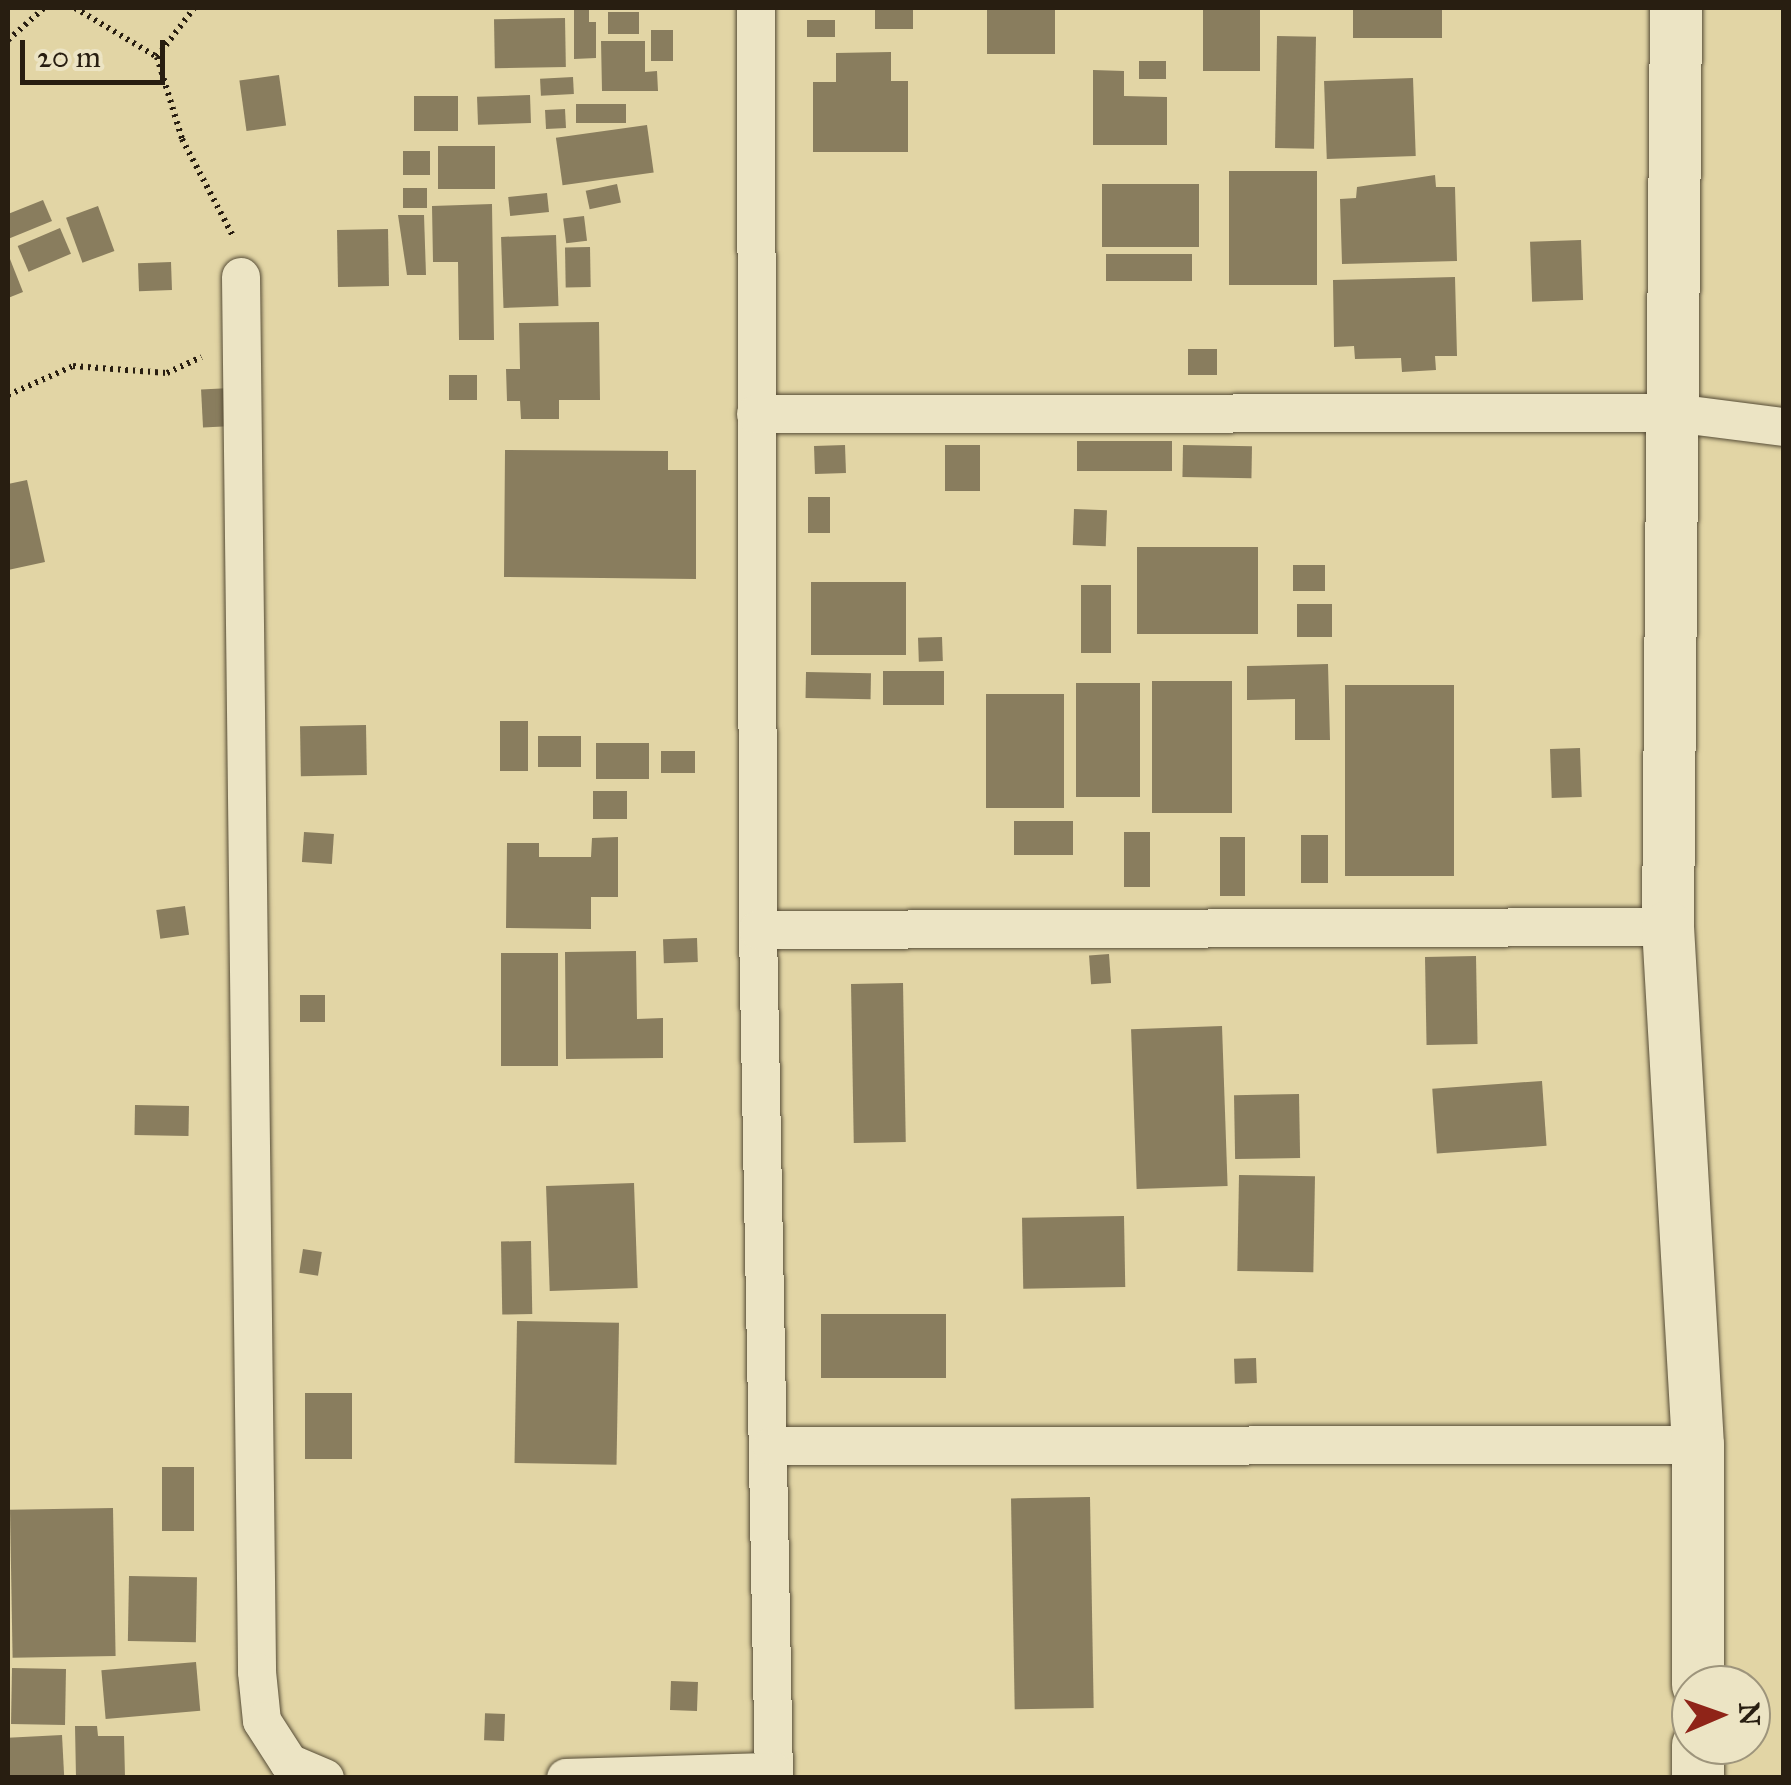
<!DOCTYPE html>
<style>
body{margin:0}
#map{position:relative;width:1791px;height:1785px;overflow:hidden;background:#e2d5a5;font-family:"IM FELL Great Primer",serif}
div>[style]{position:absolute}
.building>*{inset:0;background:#897d5e;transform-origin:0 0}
.path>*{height:6px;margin-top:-3px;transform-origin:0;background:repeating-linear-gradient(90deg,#281e11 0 2.5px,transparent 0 7.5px)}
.roads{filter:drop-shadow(0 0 2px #564c36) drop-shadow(0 0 2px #564c36)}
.street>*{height:38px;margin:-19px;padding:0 19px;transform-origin:19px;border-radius:19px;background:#ece4c4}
.secondary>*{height:52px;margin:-26px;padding:0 26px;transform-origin:26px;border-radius:26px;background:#ece4c4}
span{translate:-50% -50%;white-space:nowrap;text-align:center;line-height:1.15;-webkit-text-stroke:9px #ece4c4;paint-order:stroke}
.frame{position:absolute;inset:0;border:10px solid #281e11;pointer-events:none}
.north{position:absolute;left:1671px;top:1665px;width:100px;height:100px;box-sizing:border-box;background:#ece4c4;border:2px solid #9e957c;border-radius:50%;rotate:88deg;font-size:28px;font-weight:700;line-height:40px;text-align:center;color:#281e11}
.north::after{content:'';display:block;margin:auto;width:35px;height:45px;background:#8f2418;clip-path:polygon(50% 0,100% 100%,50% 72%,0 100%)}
.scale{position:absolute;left:20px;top:40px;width:145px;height:45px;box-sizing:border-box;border:5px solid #281e11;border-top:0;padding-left:12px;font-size:30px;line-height:35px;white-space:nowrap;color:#281e11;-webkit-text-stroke:8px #ece4c4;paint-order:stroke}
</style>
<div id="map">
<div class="building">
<i style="clip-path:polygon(574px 8px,589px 8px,589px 22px,596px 22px,596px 58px,574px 59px)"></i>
<i style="left:875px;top:8px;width:38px;height:21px"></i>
<i style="left:987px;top:8px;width:68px;height:46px"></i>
<i style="left:1203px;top:8px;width:57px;height:63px"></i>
<i style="left:1353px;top:8px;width:89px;height:30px"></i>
<i style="left:608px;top:12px;width:31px;height:22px"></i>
<i style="left:565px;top:18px;width:49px;height:71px;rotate:89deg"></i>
<i style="left:807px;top:20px;width:28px;height:17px"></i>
<i style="left:651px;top:30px;width:22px;height:31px"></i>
<i style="left:1277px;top:36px;width:39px;height:112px;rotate:1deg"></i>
<i style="clip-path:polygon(601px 41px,645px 41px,645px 72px,657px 71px,658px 91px,602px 91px)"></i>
<i style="clip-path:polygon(891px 52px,891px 81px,908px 81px,908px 152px,813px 152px,813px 82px,836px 82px,836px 53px)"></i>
<i style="left:1139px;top:61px;width:27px;height:18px"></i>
<i style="clip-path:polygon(1093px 70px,1124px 71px,1124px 96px,1167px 97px,1167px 145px,1093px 145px)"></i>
<i style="left:279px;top:75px;width:51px;height:40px;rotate:82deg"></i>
<i style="left:573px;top:77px;width:17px;height:33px;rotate:87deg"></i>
<i style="left:1413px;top:78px;width:78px;height:89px;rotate:88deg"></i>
<i style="left:530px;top:95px;width:28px;height:53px;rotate:88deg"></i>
<i style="left:458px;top:96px;width:35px;height:44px;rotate:90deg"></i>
<i style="left:626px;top:104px;width:19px;height:50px;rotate:90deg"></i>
<i style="left:565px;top:109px;width:19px;height:20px;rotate:87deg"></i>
<i style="left:647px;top:125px;width:48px;height:92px;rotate:82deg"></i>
<i style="left:495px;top:146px;width:43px;height:57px;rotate:90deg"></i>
<i style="left:403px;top:151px;width:27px;height:24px"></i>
<i style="left:1229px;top:171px;width:88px;height:114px"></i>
<i style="clip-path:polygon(1435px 175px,1436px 187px,1455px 187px,1457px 261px,1342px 264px,1340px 199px,1356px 198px,1357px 187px)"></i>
<i style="left:617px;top:184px;width:19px;height:32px;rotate:78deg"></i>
<i style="left:1102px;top:184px;width:97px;height:63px"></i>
<i style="left:427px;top:188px;width:20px;height:24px;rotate:90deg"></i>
<i style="left:547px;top:193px;width:19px;height:39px;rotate:84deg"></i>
<i style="clip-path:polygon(43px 200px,52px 221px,8px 239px,8px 214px)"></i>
<i style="clip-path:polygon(492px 204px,494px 340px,459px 340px,458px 262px,433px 262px,432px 206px)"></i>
<i style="left:98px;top:206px;width:48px;height:34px;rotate:70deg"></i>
<i style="clip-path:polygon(398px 215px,424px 215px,426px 275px,407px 275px)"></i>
<i style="left:584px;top:216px;width:25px;height:21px;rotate:83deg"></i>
<i style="left:60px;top:228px;width:28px;height:46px;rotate:67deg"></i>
<i style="left:388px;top:229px;width:57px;height:51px;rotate:89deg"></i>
<i style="left:556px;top:235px;width:71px;height:55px;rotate:88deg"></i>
<i style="left:1581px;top:240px;width:60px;height:51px;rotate:88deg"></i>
<i style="left:590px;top:247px;width:40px;height:25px;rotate:89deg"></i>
<i style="clip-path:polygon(8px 254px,23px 292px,8px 298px)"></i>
<i style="left:1192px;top:254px;width:27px;height:86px;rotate:90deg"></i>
<i style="left:171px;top:262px;width:28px;height:33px;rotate:88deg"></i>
<i style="clip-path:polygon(1455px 277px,1457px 356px,1435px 356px,1436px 370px,1402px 372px,1401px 358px,1355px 359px,1354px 346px,1334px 347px,1333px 280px)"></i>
<i style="clip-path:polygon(599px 322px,600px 400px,559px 400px,559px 419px,521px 419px,520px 401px,507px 401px,506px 369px,520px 369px,519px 323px)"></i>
<i style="left:1188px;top:349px;width:29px;height:26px"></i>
<i style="left:449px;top:375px;width:28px;height:25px"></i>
<i style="left:231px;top:388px;width:38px;height:30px;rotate:87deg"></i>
<i style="left:1077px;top:441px;width:95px;height:30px"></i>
<i style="left:845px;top:445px;width:28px;height:31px;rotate:88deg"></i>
<i style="left:945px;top:445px;width:35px;height:46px"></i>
<i style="left:1183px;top:445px;width:69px;height:32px;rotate:1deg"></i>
<i style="clip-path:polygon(505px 450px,668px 451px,668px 470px,696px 470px,696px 579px,504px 577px)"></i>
<i style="clip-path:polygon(27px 480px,45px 562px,8px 570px,8px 484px)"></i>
<i style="left:830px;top:497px;width:36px;height:22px;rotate:90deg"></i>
<i style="left:1074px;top:509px;width:33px;height:36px;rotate:2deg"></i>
<i style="left:1137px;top:547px;width:121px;height:87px"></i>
<i style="left:1325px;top:565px;width:26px;height:32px;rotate:90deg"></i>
<i style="left:811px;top:582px;width:95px;height:73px"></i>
<i style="left:1081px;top:585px;width:30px;height:68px"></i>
<i style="left:1332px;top:604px;width:33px;height:35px;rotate:90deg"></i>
<i style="left:942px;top:637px;width:24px;height:24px;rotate:88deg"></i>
<i style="clip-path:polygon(1328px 664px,1330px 740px,1295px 740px,1295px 699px,1247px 700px,1247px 666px)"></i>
<i style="left:883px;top:671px;width:61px;height:34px"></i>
<i style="left:806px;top:672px;width:65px;height:26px;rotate:1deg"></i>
<i style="left:1152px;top:681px;width:80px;height:132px"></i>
<i style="left:1076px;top:683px;width:64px;height:114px"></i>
<i style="left:1345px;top:685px;width:109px;height:191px"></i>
<i style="left:986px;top:694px;width:78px;height:114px"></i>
<i style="left:500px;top:721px;width:28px;height:50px"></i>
<i style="left:366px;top:725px;width:50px;height:66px;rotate:89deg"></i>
<i style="left:538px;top:736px;width:43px;height:31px"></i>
<i style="left:649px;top:743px;width:36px;height:53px;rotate:90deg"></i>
<i style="left:1580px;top:748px;width:49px;height:30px;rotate:88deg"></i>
<i style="left:661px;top:751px;width:34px;height:22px"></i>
<i style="left:593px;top:791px;width:34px;height:28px"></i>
<i style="left:1014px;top:821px;width:59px;height:34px"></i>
<i style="left:304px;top:832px;width:30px;height:30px;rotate:4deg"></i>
<i style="left:1124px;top:832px;width:26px;height:55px"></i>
<i style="left:1301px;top:835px;width:27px;height:48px"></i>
<i style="clip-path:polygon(618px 837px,618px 897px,591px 897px,591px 929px,506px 928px,507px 843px,539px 843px,539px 857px,591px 857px,592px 838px)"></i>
<i style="left:1220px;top:837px;width:25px;height:59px"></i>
<i style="left:185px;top:906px;width:29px;height:29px;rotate:82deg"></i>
<i style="left:697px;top:938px;width:24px;height:34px;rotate:88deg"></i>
<i style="clip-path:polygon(636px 951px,637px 1019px,663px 1018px,663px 1058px,566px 1059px,565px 952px)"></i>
<i style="left:501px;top:953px;width:57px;height:113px"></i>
<i style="left:1109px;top:954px;width:29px;height:20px;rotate:86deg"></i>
<i style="left:1476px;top:956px;width:88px;height:51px;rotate:89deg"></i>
<i style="left:903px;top:983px;width:159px;height:52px;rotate:89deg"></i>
<i style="left:325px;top:995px;width:27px;height:25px;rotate:90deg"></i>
<i style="left:1222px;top:1026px;width:160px;height:91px;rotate:88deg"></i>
<i style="left:1542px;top:1081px;width:65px;height:110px;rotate:86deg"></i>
<i style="left:1299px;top:1094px;width:64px;height:65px;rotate:89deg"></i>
<i style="left:135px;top:1105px;width:54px;height:30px;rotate:1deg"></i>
<i style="left:1239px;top:1175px;width:76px;height:96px;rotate:1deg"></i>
<i style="left:634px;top:1183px;width:105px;height:88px;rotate:88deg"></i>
<i style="left:1124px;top:1216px;width:71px;height:102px;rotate:89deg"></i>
<i style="left:531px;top:1241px;width:73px;height:30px;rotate:89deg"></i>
<i style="left:303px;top:1249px;width:19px;height:24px;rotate:9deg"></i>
<i style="left:946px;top:1314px;width:64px;height:125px;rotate:90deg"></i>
<i style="left:517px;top:1321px;width:102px;height:142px;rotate:1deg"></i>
<i style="left:1256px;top:1358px;width:25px;height:22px;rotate:88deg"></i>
<i style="left:305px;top:1393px;width:47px;height:66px"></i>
<i style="left:162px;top:1467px;width:32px;height:64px"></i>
<i style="left:1090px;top:1497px;width:211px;height:79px;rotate:89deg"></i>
<i style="left:113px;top:1508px;width:148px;height:103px;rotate:89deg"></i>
<i style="left:129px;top:1576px;width:68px;height:65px;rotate:1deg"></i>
<i style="left:196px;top:1662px;width:49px;height:95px;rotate:85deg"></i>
<i style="left:12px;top:1668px;width:54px;height:56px;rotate:1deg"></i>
<i style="left:671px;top:1681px;width:27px;height:29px;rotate:2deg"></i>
<i style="left:505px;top:1714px;width:27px;height:20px;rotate:92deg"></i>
<i style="clip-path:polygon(75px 1726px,97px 1726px,98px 1736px,124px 1736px,125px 1777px,76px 1778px)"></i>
<i style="left:62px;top:1735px;width:43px;height:54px;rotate:87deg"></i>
</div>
<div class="path">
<i style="left:75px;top:8px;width:96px;rotate:30.9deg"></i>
<i style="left:157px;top:57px;width:86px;rotate:73deg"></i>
<i style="left:182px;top:139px;width:112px;rotate:62.3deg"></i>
<i style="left:8px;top:40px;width:48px;rotate:-41.6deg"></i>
<i style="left:157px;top:57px;width:61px;rotate:-52.9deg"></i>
<i style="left:8px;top:395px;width:71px;rotate:-24deg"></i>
<i style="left:73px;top:366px;width:94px;rotate:4.3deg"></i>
<i style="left:167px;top:373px;width:38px;rotate:-25deg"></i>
</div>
<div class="roads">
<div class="street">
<i style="left:756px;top:8px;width:922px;rotate:89.88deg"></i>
<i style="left:758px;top:930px;width:848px;rotate:88.92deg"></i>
<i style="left:241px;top:277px;width:1395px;rotate:89.34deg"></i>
<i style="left:257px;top:1672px;width:49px;rotate:84.2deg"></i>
<i style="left:262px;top:1721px;width:50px;rotate:57.3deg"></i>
<i style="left:289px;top:1763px;width:39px;rotate:23deg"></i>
<i style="left:756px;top:414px;width:918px;rotate:-0.06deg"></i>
<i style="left:1674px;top:413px;width:111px;rotate:7.3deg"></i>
<i style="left:758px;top:930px;width:910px;rotate:-0.19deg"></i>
<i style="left:772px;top:1446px;width:926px;rotate:-0.06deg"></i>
<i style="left:566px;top:1778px;width:208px;rotate:-1.7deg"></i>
</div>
<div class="secondary">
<i style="left:1676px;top:8px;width:919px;rotate:90.5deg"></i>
<i style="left:1668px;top:927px;width:519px;rotate:86.69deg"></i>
<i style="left:1698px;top:1445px;width:240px;rotate:90deg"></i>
<i style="left:1698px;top:1778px;width:33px;rotate:-90deg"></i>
</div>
</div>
<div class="frame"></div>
<div class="north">N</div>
<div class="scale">20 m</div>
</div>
